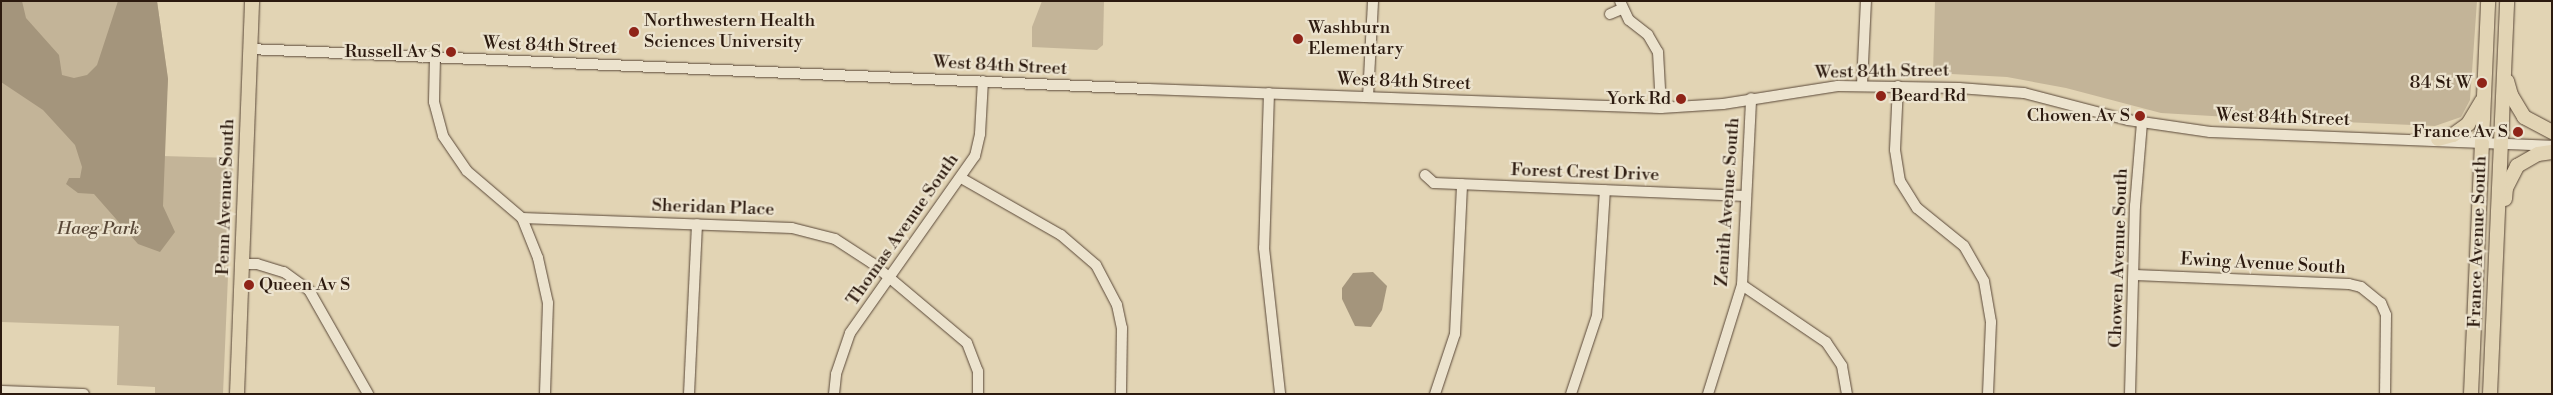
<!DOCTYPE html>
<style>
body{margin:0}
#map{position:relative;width:2553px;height:395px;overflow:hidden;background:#e2d4b4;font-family:"Libre Bodoni",serif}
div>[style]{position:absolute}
.green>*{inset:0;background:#c3b498}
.water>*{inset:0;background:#a4957c}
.roads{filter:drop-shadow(0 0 1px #5a4838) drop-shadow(0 0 1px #5a4838)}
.minor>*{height:10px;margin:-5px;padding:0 5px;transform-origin:5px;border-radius:5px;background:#ece3ce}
.major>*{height:14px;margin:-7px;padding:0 7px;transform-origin:7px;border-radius:7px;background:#e2d4b4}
.dots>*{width:14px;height:14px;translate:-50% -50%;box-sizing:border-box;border:2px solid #ece3ce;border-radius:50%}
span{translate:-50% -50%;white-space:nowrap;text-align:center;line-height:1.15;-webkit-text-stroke:4.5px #ece3ce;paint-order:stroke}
.poi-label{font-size:18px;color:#2c1a0f}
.left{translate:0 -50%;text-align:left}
.right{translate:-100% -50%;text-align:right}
.street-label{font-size:18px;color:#2c1a0f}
.park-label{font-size:18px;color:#594838;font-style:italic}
.frame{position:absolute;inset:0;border:2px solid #2c1a0f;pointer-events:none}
</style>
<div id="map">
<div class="green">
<i style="clip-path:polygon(1px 1px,157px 1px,168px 79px,162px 156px,233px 158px,223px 394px,155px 394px,155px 387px,117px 385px,119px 326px,1px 322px)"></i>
<i style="clip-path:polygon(1042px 1px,1104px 1px,1103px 45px,1097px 50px,1032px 47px,1032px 27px)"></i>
<i style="clip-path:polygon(1935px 1px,2477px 1px,2470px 100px,2461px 117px,2435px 126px,2229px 117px,2161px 113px,2066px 88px,2007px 77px,1933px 73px)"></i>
</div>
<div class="water">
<i style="clip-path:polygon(1px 1px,22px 1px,26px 18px,59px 55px,62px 75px,74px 78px,87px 75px,97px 65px,118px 1px,157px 1px,168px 79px,163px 206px,175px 232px,160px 252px,138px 244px,94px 194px,78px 193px,66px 184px,69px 178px,80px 178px,82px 167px,75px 145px,43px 110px,1px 82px)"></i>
<i style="clip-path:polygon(1373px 272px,1387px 286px,1382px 310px,1371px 327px,1355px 326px,1342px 299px,1342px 288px,1353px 273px)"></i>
</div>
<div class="roads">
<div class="minor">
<i style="left:1620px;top:1px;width:21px;rotate:65deg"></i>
<i style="left:1629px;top:20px;width:24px;rotate:38deg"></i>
<i style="left:1648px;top:35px;width:20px;rotate:60deg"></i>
<i style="left:1658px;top:52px;width:56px;rotate:86.9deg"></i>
<i style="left:1610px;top:14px;width:13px;rotate:-23deg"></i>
<i style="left:250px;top:49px;width:899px;rotate:2.55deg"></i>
<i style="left:1148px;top:89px;width:513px;rotate:2.12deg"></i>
<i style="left:1661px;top:108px;width:62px;rotate:-3.7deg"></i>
<i style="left:1723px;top:104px;width:116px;rotate:-8.9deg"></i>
<i style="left:1838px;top:86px;width:121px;rotate:0.9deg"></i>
<i style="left:1959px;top:88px;width:65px;rotate:4.4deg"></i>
<i style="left:2024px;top:93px;width:107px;rotate:14.6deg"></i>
<i style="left:2128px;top:120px;width:83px;rotate:8.3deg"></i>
<i style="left:2210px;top:132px;width:342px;rotate:2.3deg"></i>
<i style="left:435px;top:57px;width:45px;rotate:91.3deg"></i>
<i style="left:434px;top:102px;width:35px;rotate:75deg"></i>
<i style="left:443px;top:136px;width:42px;rotate:55.6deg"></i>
<i style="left:467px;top:171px;width:72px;rotate:40.5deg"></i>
<i style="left:522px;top:218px;width:43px;rotate:68.2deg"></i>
<i style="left:538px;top:258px;width:46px;rotate:77.5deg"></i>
<i style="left:548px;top:303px;width:91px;rotate:91.9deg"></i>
<i style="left:1862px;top:85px;width:84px;rotate:-87.3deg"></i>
<i style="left:1898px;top:86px;width:64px;rotate:92.7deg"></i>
<i style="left:1895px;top:150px;width:31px;rotate:81deg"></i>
<i style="left:1900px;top:181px;width:32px;rotate:58deg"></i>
<i style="left:1917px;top:208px;width:60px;rotate:39deg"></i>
<i style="left:1964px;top:246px;width:40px;rotate:60.3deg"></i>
<i style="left:1984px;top:281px;width:42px;rotate:80.3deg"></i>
<i style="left:1991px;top:322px;width:72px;rotate:92.4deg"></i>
<i style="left:1269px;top:93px;width:155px;rotate:91.8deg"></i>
<i style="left:1264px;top:248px;width:147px;rotate:83.7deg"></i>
<i style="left:1368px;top:97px;width:96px;rotate:-87deg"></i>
<i style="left:1425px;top:175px;width:12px;rotate:42deg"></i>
<i style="left:1434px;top:183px;width:312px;rotate:2.4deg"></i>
<i style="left:961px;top:178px;width:115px;rotate:29.7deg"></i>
<i style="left:1061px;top:235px;width:46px;rotate:40.6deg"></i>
<i style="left:1096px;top:265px;width:45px;rotate:62.3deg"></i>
<i style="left:1117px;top:305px;width:24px;rotate:78deg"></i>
<i style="left:1122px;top:328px;width:66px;rotate:90.9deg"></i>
<i style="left:522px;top:218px;width:270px;rotate:2.1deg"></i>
<i style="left:792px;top:228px;width:44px;rotate:14.3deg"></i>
<i style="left:835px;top:239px;width:44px;rotate:33deg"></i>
<i style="left:872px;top:263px;width:124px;rotate:40.1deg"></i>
<i style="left:967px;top:343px;width:30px;rotate:69deg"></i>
<i style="left:978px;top:371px;width:23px;rotate:90deg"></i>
<i style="left:242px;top:264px;width:15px"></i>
<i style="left:257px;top:264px;width:28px;rotate:17deg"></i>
<i style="left:284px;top:272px;width:31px;rotate:36deg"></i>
<i style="left:309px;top:290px;width:120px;rotate:60.4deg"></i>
<i style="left:2135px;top:275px;width:214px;rotate:2.4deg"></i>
<i style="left:2349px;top:284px;width:12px;rotate:14deg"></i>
<i style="left:2361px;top:287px;width:26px;rotate:39deg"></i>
<i style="left:2381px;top:303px;width:13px;rotate:67deg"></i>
<i style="left:2386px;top:315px;width:79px;rotate:90.7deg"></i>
<i style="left:1742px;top:285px;width:102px;rotate:34.2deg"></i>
<i style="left:1826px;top:342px;width:29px;rotate:56deg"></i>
<i style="left:1842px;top:366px;width:28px;rotate:80deg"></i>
<i style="left:1px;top:391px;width:83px;rotate:2.1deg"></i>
<i style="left:689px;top:394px;width:170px;rotate:-87.3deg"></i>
<i style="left:834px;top:394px;width:20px;rotate:-84deg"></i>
<i style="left:836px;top:374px;width:43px;rotate:-71.1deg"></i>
<i style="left:850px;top:333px;width:217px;rotate:-54.8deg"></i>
<i style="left:975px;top:156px;width:23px;rotate:-77deg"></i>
<i style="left:980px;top:134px;width:53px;rotate:-86.8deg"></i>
<i style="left:1435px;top:394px;width:63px;rotate:-71.6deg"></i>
<i style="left:1455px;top:334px;width:150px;rotate:-87.3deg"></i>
<i style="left:1571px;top:394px;width:82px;rotate:-71.6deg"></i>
<i style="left:1597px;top:316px;width:126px;rotate:-86.4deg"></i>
<i style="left:1708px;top:394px;width:114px;rotate:-72.7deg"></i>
<i style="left:1742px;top:285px;width:187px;rotate:-87.2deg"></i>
<i style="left:2130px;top:394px;width:188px;rotate:-88.5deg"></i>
<i style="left:2135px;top:206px;width:83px;rotate:-85.2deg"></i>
</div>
<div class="major">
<i style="left:2507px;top:81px;width:15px;rotate:74deg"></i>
<i style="left:2511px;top:95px;width:26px;rotate:59deg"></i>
<i style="left:2524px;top:117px;width:32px;rotate:28deg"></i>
<i style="left:2438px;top:139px;width:16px;rotate:-15deg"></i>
<i style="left:2453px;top:135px;width:19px;rotate:-36deg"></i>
<i style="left:2468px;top:124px;width:27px;rotate:-59deg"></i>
<i style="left:2505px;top:199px;width:11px;rotate:-85deg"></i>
<i style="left:2506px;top:188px;width:25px;rotate:-63deg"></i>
<i style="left:2517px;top:166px;width:24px;rotate:-30deg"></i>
<i style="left:2538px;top:154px;width:14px;rotate:-8deg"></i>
<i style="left:237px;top:394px;width:393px;rotate:-87.8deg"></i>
<i style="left:2471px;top:394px;width:393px;rotate:-87.5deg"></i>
<i style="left:2490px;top:394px;width:393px;rotate:-87.5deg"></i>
</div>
</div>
<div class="dots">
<i style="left:634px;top:32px;background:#8f2418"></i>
<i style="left:1298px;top:39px;background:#8f2418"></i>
<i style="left:451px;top:52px;background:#8f2418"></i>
<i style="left:2482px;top:83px;background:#8f2418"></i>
<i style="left:1881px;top:96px;background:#8f2418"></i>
<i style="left:1681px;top:99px;background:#8f2418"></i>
<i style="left:2140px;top:116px;background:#8f2418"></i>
<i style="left:2518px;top:132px;background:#8f2418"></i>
<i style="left:249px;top:285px;background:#8f2418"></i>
</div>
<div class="poi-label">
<span class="left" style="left:644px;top:32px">Northwestern Health<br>Sciences University</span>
<span class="left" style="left:1308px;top:39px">Washburn<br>Elementary</span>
<span class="right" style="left:441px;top:52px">Russell Av S</span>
<span class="right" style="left:2472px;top:83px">84 St W</span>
<span class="left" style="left:1891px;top:96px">Beard Rd</span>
<span class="right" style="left:1671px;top:99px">York Rd</span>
<span class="right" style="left:2130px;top:116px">Chowen Av S</span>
<span class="right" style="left:2508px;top:132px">France Av S</span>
<span class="left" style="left:259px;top:285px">Queen Av S</span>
</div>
<div class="street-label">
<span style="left:550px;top:46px;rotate:2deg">West 84th Street</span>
<span style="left:1000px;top:66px;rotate:3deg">West 84th Street</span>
<span style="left:1882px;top:72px;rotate:-1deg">West 84th Street</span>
<span style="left:1404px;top:82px;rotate:2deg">West 84th Street</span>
<span style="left:2283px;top:118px;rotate:2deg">West 84th Street</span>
<span style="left:1585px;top:173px;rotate:2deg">Forest Crest Drive</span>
<span style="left:226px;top:197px;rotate:-88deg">Penn Avenue South</span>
<span style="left:1728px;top:202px;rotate:-86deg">Zenith Avenue South</span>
<span style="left:713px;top:208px;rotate:2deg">Sheridan Place</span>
<span style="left:903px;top:230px;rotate:-55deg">Thomas Avenue South</span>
<span style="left:2478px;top:242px;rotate:-88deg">France Avenue South</span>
<span style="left:2119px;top:258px;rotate:-88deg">Chowen Avenue South</span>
<span style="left:2263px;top:264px;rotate:3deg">Ewing Avenue South</span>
</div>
<div class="park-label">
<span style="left:98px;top:229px">Haeg Park</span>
</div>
<div class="frame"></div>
</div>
